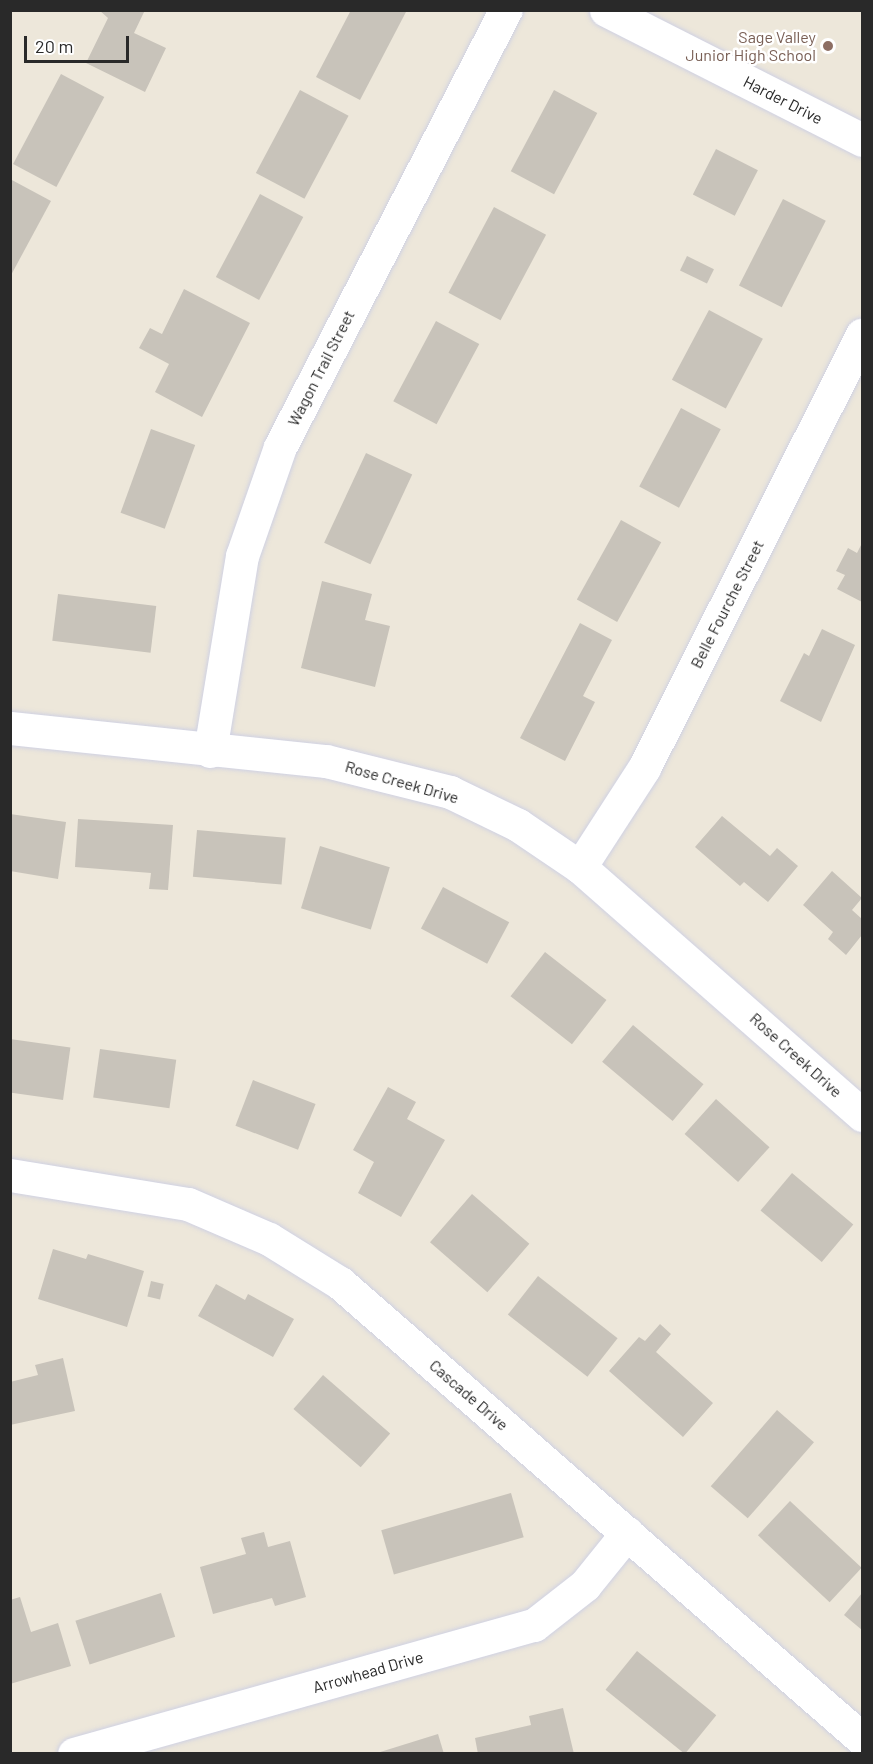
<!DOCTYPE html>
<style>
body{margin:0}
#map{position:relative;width:873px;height:1764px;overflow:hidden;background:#ede7da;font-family:Barlow,sans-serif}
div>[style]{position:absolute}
.building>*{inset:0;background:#c8c3ba;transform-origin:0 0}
.roads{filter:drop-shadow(0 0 2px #cfd1e3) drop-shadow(0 0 2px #cfd1e3)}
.minor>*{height:33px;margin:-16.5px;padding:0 16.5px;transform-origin:16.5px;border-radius:16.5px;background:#fff}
.tertiary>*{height:33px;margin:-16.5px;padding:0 16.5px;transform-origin:16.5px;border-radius:16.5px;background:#fff}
.dots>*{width:16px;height:16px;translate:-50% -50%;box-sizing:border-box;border:3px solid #fff;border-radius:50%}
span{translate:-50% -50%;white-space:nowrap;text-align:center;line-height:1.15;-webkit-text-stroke:5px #fff;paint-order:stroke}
.education-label{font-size:16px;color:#785e54}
.right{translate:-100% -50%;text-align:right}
.street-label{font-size:16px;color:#292929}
.frame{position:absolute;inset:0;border:12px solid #292929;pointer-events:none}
.scale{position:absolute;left:24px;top:36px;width:105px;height:27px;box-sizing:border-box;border:3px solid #292929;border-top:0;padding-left:8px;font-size:18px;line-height:21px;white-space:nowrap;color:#292929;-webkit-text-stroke:4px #fff;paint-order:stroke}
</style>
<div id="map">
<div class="building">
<i style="clip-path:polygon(99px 10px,145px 10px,134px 33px,166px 48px,145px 92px,86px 63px,108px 18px)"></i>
<i style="clip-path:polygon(351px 10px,407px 10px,360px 100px,316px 77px)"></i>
<i style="left:61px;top:74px;width:49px;height:102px;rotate:28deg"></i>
<i style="left:300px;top:90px;width:55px;height:94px;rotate:28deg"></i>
<i style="left:554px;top:90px;width:49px;height:92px;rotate:28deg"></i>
<i style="left:716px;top:149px;width:47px;height:51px;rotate:27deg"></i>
<i style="clip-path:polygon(10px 179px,51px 201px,10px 277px)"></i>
<i style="left:260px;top:194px;width:49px;height:94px;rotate:28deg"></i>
<i style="left:783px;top:199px;width:48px;height:97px;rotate:27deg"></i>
<i style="left:494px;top:207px;width:59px;height:97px;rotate:28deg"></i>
<i style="left:687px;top:256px;width:30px;height:16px;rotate:26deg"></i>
<i style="clip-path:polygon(184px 289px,250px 323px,202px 417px,155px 392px,169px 364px,139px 348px,150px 328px,162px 334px)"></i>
<i style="left:709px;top:310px;width:61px;height:79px;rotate:28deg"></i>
<i style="left:436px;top:321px;width:49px;height:91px;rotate:28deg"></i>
<i style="left:681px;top:408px;width:45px;height:89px;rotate:28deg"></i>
<i style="left:151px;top:429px;width:47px;height:89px;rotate:20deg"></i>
<i style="left:366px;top:453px;width:51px;height:99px;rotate:25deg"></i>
<i style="left:621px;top:520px;width:46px;height:91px;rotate:29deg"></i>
<i style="clip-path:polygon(862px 543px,862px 602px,837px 589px,845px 575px,836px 571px,848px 548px,857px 553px)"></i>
<i style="clip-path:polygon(322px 581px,372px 594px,365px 620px,390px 626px,375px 687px,301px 668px)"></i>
<i style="left:58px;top:594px;width:99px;height:47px;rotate:7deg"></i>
<i style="clip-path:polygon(580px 623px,612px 640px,583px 696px,595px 702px,565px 761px,520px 738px)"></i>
<i style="clip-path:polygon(822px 629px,855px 645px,821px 722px,780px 701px,804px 653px,809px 656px)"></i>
<i style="clip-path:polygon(10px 814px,66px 822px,58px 879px,10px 871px)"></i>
<i style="clip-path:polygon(722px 816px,770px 856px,777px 848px,798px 866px,768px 902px,744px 882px,740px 886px,695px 847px)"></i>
<i style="clip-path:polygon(78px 819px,173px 825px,168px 890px,149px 889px,151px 873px,75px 867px)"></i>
<i style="left:197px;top:830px;width:89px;height:47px;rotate:5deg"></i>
<i style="left:320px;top:846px;width:73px;height:65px;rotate:17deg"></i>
<i style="clip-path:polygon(832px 871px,862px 898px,852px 910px,862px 919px,862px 935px,846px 955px,828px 939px,833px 932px,803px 905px)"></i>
<i style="left:443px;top:887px;width:75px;height:47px;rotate:28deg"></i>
<i style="left:545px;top:952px;width:78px;height:56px;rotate:38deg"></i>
<i style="left:633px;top:1025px;width:92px;height:48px;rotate:40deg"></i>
<i style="left:10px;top:1039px;width:61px;height:53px;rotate:8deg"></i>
<i style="left:100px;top:1049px;width:77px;height:49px;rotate:8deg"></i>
<i style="left:253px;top:1080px;width:67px;height:49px;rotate:21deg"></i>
<i style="clip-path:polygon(388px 1087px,416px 1102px,407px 1119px,445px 1140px,401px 1217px,358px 1193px,374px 1162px,353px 1150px)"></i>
<i style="left:716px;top:1099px;width:72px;height:47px;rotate:42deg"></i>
<i style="left:792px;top:1173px;width:80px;height:49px;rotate:40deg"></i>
<i style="left:472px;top:1194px;width:76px;height:64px;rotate:41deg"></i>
<i style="clip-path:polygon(53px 1249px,86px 1259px,88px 1254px,144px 1271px,127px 1327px,38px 1299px)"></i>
<i style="left:538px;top:1276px;width:101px;height:49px;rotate:38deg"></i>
<i style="left:151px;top:1281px;width:13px;height:16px;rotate:13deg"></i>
<i style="clip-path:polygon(216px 1284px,245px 1300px,248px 1294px,294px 1319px,273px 1357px,198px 1316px)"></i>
<i style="clip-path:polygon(660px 1324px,671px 1334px,656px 1352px,713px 1403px,683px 1437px,609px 1371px,639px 1337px,645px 1341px)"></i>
<i style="clip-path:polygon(63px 1358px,75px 1411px,10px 1425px,10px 1382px,38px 1375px,35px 1365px)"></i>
<i style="left:323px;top:1375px;width:89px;height:45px;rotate:41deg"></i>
<i style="left:777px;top:1410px;width:49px;height:101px;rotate:41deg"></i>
<i style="left:511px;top:1493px;width:46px;height:135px;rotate:74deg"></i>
<i style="left:790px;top:1501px;width:98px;height:47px;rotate:43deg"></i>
<i style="clip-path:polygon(264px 1532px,268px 1547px,290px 1541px,306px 1597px,275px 1606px,272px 1598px,213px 1614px,200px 1567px,246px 1554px,241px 1538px)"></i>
<i style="left:161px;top:1593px;width:46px;height:90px;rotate:72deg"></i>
<i style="clip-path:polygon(862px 1593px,862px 1630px,844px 1615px)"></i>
<i style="clip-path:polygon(20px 1597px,31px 1632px,58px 1623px,71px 1666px,10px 1684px,10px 1600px)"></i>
<i style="left:637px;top:1651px;width:102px;height:50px;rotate:39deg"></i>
<i style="clip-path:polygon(563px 1708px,574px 1754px,478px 1754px,475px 1738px,531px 1725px,529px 1716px)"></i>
<i style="clip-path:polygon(438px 1734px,444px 1754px,377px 1754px,377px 1753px)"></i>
</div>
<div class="roads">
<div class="minor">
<i style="left:10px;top:728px;width:318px;rotate:6deg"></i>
<i style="left:326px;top:761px;width:128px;rotate:14deg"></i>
<i style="left:450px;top:792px;width:76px;rotate:25.9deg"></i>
<i style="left:518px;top:825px;width:75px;rotate:34.1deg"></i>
<i style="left:580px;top:867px;width:376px;rotate:41.3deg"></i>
<i style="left:210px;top:751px;width:198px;rotate:-80.7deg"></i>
<i style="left:242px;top:556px;width:115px;rotate:-70.8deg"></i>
<i style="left:280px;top:447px;width:492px;rotate:-62.7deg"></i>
<i style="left:580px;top:867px;width:118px;rotate:-57.1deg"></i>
<i style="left:644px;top:768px;width:485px;rotate:-63.3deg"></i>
<i style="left:10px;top:1175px;width:180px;rotate:9.3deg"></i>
<i style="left:188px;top:1204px;width:88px;rotate:23.4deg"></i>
<i style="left:269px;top:1239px;width:84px;rotate:31.8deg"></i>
<i style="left:340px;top:1283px;width:693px;rotate:41.14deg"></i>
<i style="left:74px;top:1754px;width:478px;rotate:-15.7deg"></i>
<i style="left:534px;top:1625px;width:65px;rotate:-38.1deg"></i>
<i style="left:585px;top:1585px;width:67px;rotate:-51.1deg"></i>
</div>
<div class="tertiary">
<i style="left:606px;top:10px;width:287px;rotate:26.9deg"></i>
</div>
</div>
<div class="dots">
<i style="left:828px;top:46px;background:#8d6e63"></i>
</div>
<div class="education-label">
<span class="right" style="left:816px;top:46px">Sage Valley<br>Junior High School</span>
</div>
<div class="street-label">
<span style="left:783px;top:100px;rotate:27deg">Harder Drive</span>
<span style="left:321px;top:368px;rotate:-63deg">Wagon Trail Street</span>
<span style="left:727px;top:604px;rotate:-63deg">Belle Fourche Street</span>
<span style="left:402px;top:782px;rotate:16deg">Rose Creek Drive</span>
<span style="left:796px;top:1055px;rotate:42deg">Rose Creek Drive</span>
<span style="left:469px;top:1395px;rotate:41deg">Cascade Drive</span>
<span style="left:368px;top:1672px;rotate:-16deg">Arrowhead Drive</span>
</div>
<div class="frame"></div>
<div class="scale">20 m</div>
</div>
